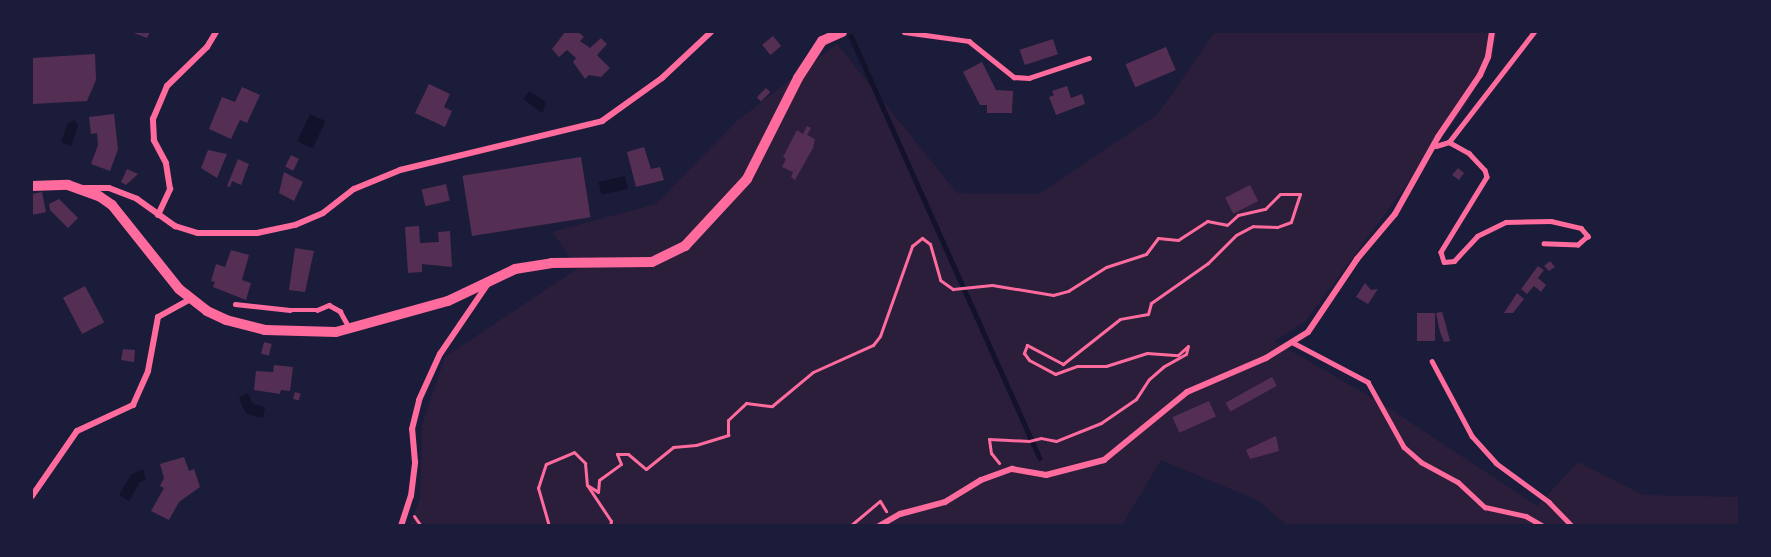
<!DOCTYPE html>
<style>
body{margin:0}
#map{position:relative;width:1771px;height:557px;overflow:hidden;background:#1b1b3a;font-family:"Noto Serif",serif}
div>[style]{position:absolute}
.green>*{inset:0;background:#2a1e3b}
.water>*{inset:0;background:#12122b;transform-origin:0 0}
.stream>*{height:4.5px;margin:-2.25px;padding:0 2.25px;transform-origin:2.25px;border-radius:2.25px;background:#12122b}
.building>*{inset:0;background:#542f53;transform-origin:0 0}
.path>*{height:3px;margin:-1.5px;padding:0 1.5px;transform-origin:1.5px;border-radius:1.5px;background:#ff6b9d}
.service>*{height:4.5px;margin:-2.25px;padding:0 2.25px;transform-origin:2.25px;border-radius:2.25px;background:#ff6b9d}
.minor>*{height:6px;margin:-3px;padding:0 3px;transform-origin:3px;border-radius:3px;background:#ff6b9d}
.tertiary>*{height:10px;margin:-5px;padding:0 5px;transform-origin:5px;border-radius:5px;background:#ff6b9d}
span{translate:-50% -50%;white-space:nowrap;text-align:center;line-height:1.15;-webkit-text-stroke:6px #1b1b3a;paint-order:stroke}
.frame{position:absolute;inset:0;border:33px solid #1b1b3a;pointer-events:none}
</style>
<div id="map">
<div class="green">
<i style="clip-path:polygon(1215px 32px,1497px 32px,1493px 55px,1466px 105px,1305px 322px,1274px 341px,1381px 403px,1537px 506px,1578px 462px,1643px 495px,1740px 497px,1739px 525px,1286px 525px,1259px 501px,1161px 460px,1122px 525px,410px 526px,420px 499px,422px 425px,445px 357px,578px 268px,552px 232px,656px 204px,737px 121px,837px 44px,957px 193px,1039px 194px,1158px 114px)"></i>
</div>
<div class="water">
<i style="clip-path:polygon(529px 91px,546px 102px,542px 113px,523px 99px)"></i>
<i style="left:310px;top:114px;width:17px;height:30px;rotate:25deg"></i>
<i style="clip-path:polygon(75px 120px,78px 126px,71px 146px,61px 142px,68px 123px)"></i>
<i style="left:625px;top:176px;width:13px;height:27px;rotate:77deg"></i>
<i style="clip-path:polygon(248px 393px,253px 404px,265px 407px,263px 418px,246px 414px,239px 398px)"></i>
<i style="clip-path:polygon(143px 469px,146px 479px,140px 482px,129px 501px,119px 495px,131px 475px)"></i>
</div>
<div class="stream">
<i style="left:851px;top:36px;width:462px;rotate:65.9deg"></i>
</div>
<div class="building">
<i style="clip-path:polygon(131px 32px,150px 32px,147px 38px)"></i>
<i style="clip-path:polygon(565px 32px,578px 32px,584px 37px,580px 41px,590px 48px,601px 38px,607px 44px,597px 55px,610px 68px,601px 77px,589px 75px,585px 79px,573px 62px,576px 58px,567px 50px,559px 57px,552px 49px)"></i>
<i style="left:773px;top:36px;width:13px;height:14px;rotate:51deg"></i>
<i style="left:1053px;top:39px;width:16px;height:35px;rotate:72deg"></i>
<i style="left:1166px;top:47px;width:25px;height:44px;rotate:67deg"></i>
<i style="clip-path:polygon(95px 54px,96px 80px,87px 101px,32px 104px,32px 58px)"></i>
<i style="clip-path:polygon(982px 62px,996px 90px,1013px 91px,1012px 113px,987px 113px,987px 105px,980px 105px,963px 72px)"></i>
<i style="clip-path:polygon(429px 84px,450px 94px,444px 107px,452px 111px,445px 127px,415px 113px)"></i>
<i style="clip-path:polygon(1067px 86px,1071px 98px,1082px 94px,1085px 104px,1056px 115px,1049px 97px,1054px 95px,1052px 91px)"></i>
<i style="clip-path:polygon(242px 87px,260px 95px,247px 123px,240px 120px,231px 139px,209px 129px,222px 97px,235px 102px)"></i>
<i style="left:766px;top:88px;width:6px;height:13px;rotate:45deg"></i>
<i style="clip-path:polygon(114px 114px,118px 149px,110px 171px,91px 164px,98px 145px,97px 133px,91px 134px,89px 117px)"></i>
<i style="clip-path:polygon(807px 126px,811px 128px,807px 135px,815px 139px,813px 148px,795px 180px,791px 177px,793px 172px,782px 167px,786px 159px,783px 157px,797px 130px,803px 134px)"></i>
<i style="clip-path:polygon(644px 147px,651px 169px,660px 167px,664px 180px,636px 187px,627px 152px)"></i>
<i style="clip-path:polygon(208px 150px,227px 154px,217px 178px,201px 168px)"></i>
<i style="left:291px;top:155px;width:9px;height:13px;rotate:27deg"></i>
<i style="left:581px;top:157px;width:61px;height:120px;rotate:81deg"></i>
<i style="clip-path:polygon(238px 159px,249px 164px,241px 185px,232px 181px,230px 187px,227px 186px)"></i>
<i style="clip-path:polygon(1458px 168px,1464px 173px,1459px 180px,1452px 175px)"></i>
<i style="clip-path:polygon(127px 169px,138px 174px,126px 185px,121px 182px)"></i>
<i style="clip-path:polygon(284px 172px,303px 182px,294px 201px,279px 193px)"></i>
<i style="left:446px;top:184px;width:17px;height:25px;rotate:77deg"></i>
<i style="left:1250px;top:185px;width:18px;height:28px;rotate:63deg"></i>
<i style="clip-path:polygon(42px 192px,46px 212px,32px 215px,32px 194px)"></i>
<i style="clip-path:polygon(59px 199px,78px 218px,68px 228px,50px 210px,49px 204px)"></i>
<i style="clip-path:polygon(419px 226px,420px 243px,439px 242px,438px 232px,450px 231px,452px 267px,422px 264px,422px 272px,408px 273px,405px 227px)"></i>
<i style="clip-path:polygon(295px 248px,314px 251px,305px 292px,289px 290px)"></i>
<i style="clip-path:polygon(231px 250px,249px 255px,242px 280px,251px 283px,246px 300px,213px 287px,215px 282px,211px 281px,216px 264px,225px 267px)"></i>
<i style="clip-path:polygon(1550px 261px,1555px 267px,1549px 271px,1544px 266px)"></i>
<i style="clip-path:polygon(1538px 266px,1544px 270px,1538px 278px,1546px 285px,1541px 292px,1534px 286px,1527px 294px,1521px 289px)"></i>
<i style="clip-path:polygon(1365px 283px,1371px 290px,1378px 289px,1368px 304px,1356px 297px)"></i>
<i style="left:85px;top:286px;width:41px;height:25px;rotate:62deg"></i>
<i style="clip-path:polygon(1517px 293px,1524px 299px,1513px 313px,1504px 313px)"></i>
<i style="clip-path:polygon(1442px 312px,1445px 322px,1450px 341px,1444px 342px,1440px 332px,1436px 313px)"></i>
<i style="left:1435px;top:313px;width:28px;height:18px;rotate:90deg"></i>
<i style="left:264px;top:342px;width:8px;height:12px;rotate:14deg"></i>
<i style="clip-path:polygon(123px 349px,135px 350px,134px 362px,121px 360px)"></i>
<i style="clip-path:polygon(274px 365px,293px 367px,290px 391px,281px 390px,280px 394px,254px 390px,256px 371px,273px 372px)"></i>
<i style="left:1272px;top:377px;width:10px;height:53px;rotate:61deg"></i>
<i style="left:295px;top:392px;width:6px;height:7px;rotate:18deg"></i>
<i style="left:1209px;top:401px;width:17px;height:40px;rotate:66deg"></i>
<i style="clip-path:polygon(1276px 436px,1279px 451px,1250px 459px,1246px 450px)"></i>
<i style="clip-path:polygon(184px 457px,189px 471px,194px 469px,200px 487px,179px 502px,169px 520px,151px 511px,164px 488px,160px 486px,164px 478px,160px 464px)"></i>
</div>
<div class="path">
<i style="left:587px;top:485px;width:13px;rotate:32deg"></i>
<i style="left:598px;top:492px;width:12px;rotate:-85deg"></i>
<i style="left:599px;top:480px;width:27px;rotate:-36deg"></i>
<i style="left:621px;top:464px;width:11px;rotate:-112deg"></i>
<i style="left:617px;top:454px;width:11px"></i>
<i style="left:628px;top:454px;width:23px;rotate:40deg"></i>
<i style="left:646px;top:469px;width:35px;rotate:-39deg"></i>
<i style="left:673px;top:447px;width:23px;rotate:-5deg"></i>
<i style="left:696px;top:445px;width:34px;rotate:-17deg"></i>
<i style="left:728px;top:435px;width:15px;rotate:-90deg"></i>
<i style="left:728px;top:420px;width:25px;rotate:-43deg"></i>
<i style="left:746px;top:403px;width:26px;rotate:7deg"></i>
<i style="left:772px;top:406px;width:53px;rotate:-39.7deg"></i>
<i style="left:813px;top:372px;width:66px;rotate:-24.2deg"></i>
<i style="left:873px;top:345px;width:11px;rotate:-52deg"></i>
<i style="left:880px;top:336px;width:96px;rotate:-70.4deg"></i>
<i style="left:912px;top:246px;width:13px;rotate:-39deg"></i>
<i style="left:922px;top:238px;width:10px;rotate:37deg"></i>
<i style="left:930px;top:244px;width:37px;rotate:74deg"></i>
<i style="left:940px;top:280px;width:16px;rotate:35deg"></i>
<i style="left:953px;top:289px;width:39px;rotate:-6deg"></i>
<i style="left:992px;top:285px;width:62px;rotate:9.3deg"></i>
<i style="left:1053px;top:295px;width:16px;rotate:-15deg"></i>
<i style="left:1068px;top:291px;width:45px;rotate:-32.3deg"></i>
<i style="left:1106px;top:267px;width:42px;rotate:-18deg"></i>
<i style="left:1146px;top:254px;width:20px;rotate:-53deg"></i>
<i style="left:1158px;top:238px;width:20px;rotate:6deg"></i>
<i style="left:1178px;top:240px;width:35px;rotate:-33deg"></i>
<i style="left:1207px;top:221px;width:20px;rotate:11deg"></i>
<i style="left:1227px;top:225px;width:15px;rotate:-42deg"></i>
<i style="left:1238px;top:215px;width:28px;rotate:-13deg"></i>
<i style="left:1265px;top:209px;width:21px;rotate:-45deg"></i>
<i style="left:1280px;top:194px;width:20px"></i>
<i style="left:1300px;top:194px;width:29px;rotate:108deg"></i>
<i style="left:1291px;top:222px;width:15px;rotate:160deg"></i>
<i style="left:1277px;top:227px;width:24px;rotate:-178deg"></i>
<i style="left:1253px;top:226px;width:19px;rotate:152deg"></i>
<i style="left:1236px;top:235px;width:40px;rotate:135deg"></i>
<i style="left:1208px;top:263px;width:70px;rotate:144.9deg"></i>
<i style="left:1151px;top:303px;width:11px;rotate:105deg"></i>
<i style="left:1148px;top:314px;width:28px;rotate:170deg"></i>
<i style="left:1120px;top:319px;width:73px;rotate:141.7deg"></i>
<i style="left:1063px;top:364px;width:41px;rotate:-152.2deg"></i>
<i style="left:1027px;top:345px;width:9px;rotate:111deg"></i>
<i style="left:1024px;top:353px;width:9px;rotate:54deg"></i>
<i style="left:1029px;top:360px;width:30px;rotate:28deg"></i>
<i style="left:1055px;top:374px;width:23px;rotate:-20deg"></i>
<i style="left:1077px;top:366px;width:29px"></i>
<i style="left:1106px;top:366px;width:43px;rotate:-17.6deg"></i>
<i style="left:1147px;top:353px;width:31px;rotate:4deg"></i>
<i style="left:1178px;top:355px;width:13px;rotate:-42deg"></i>
<i style="left:1188px;top:346px;width:8px;rotate:104deg"></i>
<i style="left:1186px;top:354px;width:26px;rotate:151deg"></i>
<i style="left:1163px;top:367px;width:18px;rotate:139deg"></i>
<i style="left:1149px;top:379px;width:24px;rotate:123deg"></i>
<i style="left:1136px;top:399px;width:42px;rotate:145.6deg"></i>
<i style="left:1101px;top:423px;width:48px;rotate:158.2deg"></i>
<i style="left:1056px;top:441px;width:15px;rotate:-169deg"></i>
<i style="left:1041px;top:438px;width:12px;rotate:166deg"></i>
<i style="left:1029px;top:441px;width:40px;rotate:-177.1deg"></i>
<i style="left:989px;top:439px;width:14px;rotate:82deg"></i>
<i style="left:991px;top:453px;width:13px;rotate:51deg"></i>
<i style="left:414px;top:516px;width:12px;rotate:55deg"></i>
<i style="left:549px;top:526px;width:40px;rotate:-106deg"></i>
<i style="left:538px;top:488px;width:25px;rotate:-72deg"></i>
<i style="left:546px;top:464px;width:30px;rotate:-23deg"></i>
<i style="left:574px;top:452px;width:16px;rotate:45deg"></i>
<i style="left:585px;top:463px;width:22px;rotate:85deg"></i>
<i style="left:587px;top:485px;width:43px;rotate:56.3deg"></i>
<i style="left:611px;top:521px;width:5px;rotate:101deg"></i>
<i style="left:850px;top:526px;width:39px;rotate:-40deg"></i>
<i style="left:880px;top:501px;width:12px;rotate:59deg"></i>
</div>
<div class="service">
<i style="left:904px;top:32px;width:66px;rotate:7.9deg"></i>
<i style="left:969px;top:41px;width:58px;rotate:38.7deg"></i>
<i style="left:1014px;top:77px;width:15px;rotate:4deg"></i>
<i style="left:1029px;top:78px;width:63px;rotate:-18.4deg"></i>
<i style="left:1449px;top:142px;width:23px;rotate:29deg"></i>
<i style="left:1469px;top:153px;width:23px;rotate:47deg"></i>
<i style="left:1485px;top:170px;width:7px;rotate:74deg"></i>
<i style="left:1487px;top:177px;width:88px;rotate:121.5deg"></i>
<i style="left:1441px;top:252px;width:10px;rotate:73deg"></i>
<i style="left:1444px;top:262px;width:10px;rotate:-6deg"></i>
<i style="left:1454px;top:261px;width:34px;rotate:-47deg"></i>
<i style="left:1477px;top:236px;width:32px;rotate:-26deg"></i>
<i style="left:1506px;top:222px;width:45px;rotate:-1.3deg"></i>
<i style="left:1551px;top:221px;width:31px;rotate:13deg"></i>
<i style="left:1581px;top:228px;width:11px;rotate:49deg"></i>
<i style="left:1588px;top:236px;width:13px;rotate:138deg"></i>
<i style="left:1578px;top:245px;width:34px;rotate:-178deg"></i>
<i style="left:1436px;top:146px;width:14px;rotate:-17deg"></i>
<i style="left:1449px;top:142px;width:139px;rotate:-52.3deg"></i>
<i style="left:235px;top:304px;width:55px;rotate:6.2deg"></i>
<i style="left:290px;top:310px;width:27px"></i>
<i style="left:317px;top:310px;width:13px;rotate:-23deg"></i>
<i style="left:329px;top:305px;width:13px;rotate:29deg"></i>
<i style="left:340px;top:311px;width:18px;rotate:61deg"></i>
<i style="left:1292px;top:342px;width:86px;rotate:27.8deg"></i>
<i style="left:1368px;top:382px;width:74px;rotate:61deg"></i>
<i style="left:1404px;top:447px;width:23px;rotate:41deg"></i>
<i style="left:1421px;top:462px;width:42px;rotate:28.4deg"></i>
<i style="left:1458px;top:482px;width:37px;rotate:43deg"></i>
<i style="left:1485px;top:507px;width:42px;rotate:12.4deg"></i>
<i style="left:1526px;top:516px;width:20px;rotate:30deg"></i>
<i style="left:1432px;top:361px;width:85px;rotate:61.9deg"></i>
<i style="left:1472px;top:436px;width:36px;rotate:48deg"></i>
<i style="left:1496px;top:463px;width:66px;rotate:36.3deg"></i>
<i style="left:1549px;top:502px;width:33px;rotate:46deg"></i>
</div>
<div class="minor">
<i style="left:84px;top:188px;width:25px"></i>
<i style="left:109px;top:188px;width:30px;rotate:21deg"></i>
<i style="left:137px;top:199px;width:47px;rotate:35.4deg"></i>
<i style="left:175px;top:226px;width:24px;rotate:17deg"></i>
<i style="left:198px;top:233px;width:59px"></i>
<i style="left:257px;top:233px;width:39px;rotate:-12deg"></i>
<i style="left:295px;top:225px;width:30px;rotate:-23deg"></i>
<i style="left:323px;top:213px;width:39px;rotate:-38deg"></i>
<i style="left:354px;top:189px;width:50px;rotate:-22.4deg"></i>
<i style="left:400px;top:170px;width:208px;rotate:-13.6deg"></i>
<i style="left:602px;top:121px;width:74px;rotate:-35.6deg"></i>
<i style="left:662px;top:78px;width:67px;rotate:-43.2deg"></i>
<i style="left:158px;top:215px;width:29px;rotate:-65deg"></i>
<i style="left:170px;top:189px;width:26px;rotate:-99deg"></i>
<i style="left:166px;top:163px;width:26px;rotate:-118deg"></i>
<i style="left:154px;top:140px;width:21px;rotate:-93deg"></i>
<i style="left:153px;top:119px;width:36px;rotate:-67deg"></i>
<i style="left:167px;top:86px;width:56px;rotate:-44.3deg"></i>
<i style="left:207px;top:47px;width:17px;rotate:-59deg"></i>
<i style="left:32px;top:496px;width:79px;rotate:-55.3deg"></i>
<i style="left:77px;top:431px;width:62px;rotate:-24.9deg"></i>
<i style="left:133px;top:405px;width:37px;rotate:-66deg"></i>
<i style="left:148px;top:371px;width:55px;rotate:-79.5deg"></i>
<i style="left:158px;top:317px;width:37px;rotate:-29deg"></i>
<i style="left:401px;top:526px;width:32px;rotate:-72deg"></i>
<i style="left:411px;top:496px;width:34px;rotate:-83deg"></i>
<i style="left:415px;top:462px;width:33px;rotate:-95deg"></i>
<i style="left:412px;top:429px;width:30px;rotate:-76deg"></i>
<i style="left:419px;top:400px;width:51px;rotate:-65.5deg"></i>
<i style="left:440px;top:354px;width:83px;rotate:-55.7deg"></i>
<i style="left:879px;top:526px;width:24px;rotate:-30deg"></i>
<i style="left:900px;top:514px;width:47px;rotate:-14.9deg"></i>
<i style="left:945px;top:502px;width:42px;rotate:-31.4deg"></i>
<i style="left:981px;top:480px;width:33px;rotate:-20deg"></i>
<i style="left:1012px;top:469px;width:35px;rotate:10deg"></i>
<i style="left:1046px;top:475px;width:60px;rotate:-14.5deg"></i>
<i style="left:1104px;top:460px;width:107px;rotate:-39.3deg"></i>
<i style="left:1187px;top:392px;width:86px;rotate:-23.3deg"></i>
<i style="left:1266px;top:358px;width:49px;rotate:-31.8deg"></i>
<i style="left:1308px;top:332px;width:88px;rotate:-56.1deg"></i>
<i style="left:1357px;top:259px;width:59px;rotate:-49.8deg"></i>
<i style="left:1395px;top:214px;width:88px;rotate:-60.8deg"></i>
<i style="left:1438px;top:137px;width:75px;rotate:-55.9deg"></i>
<i style="left:1480px;top:75px;width:20px;rotate:-66deg"></i>
<i style="left:1488px;top:57px;width:25px;rotate:-81deg"></i>
</div>
<div class="tertiary">
<i style="left:32px;top:186px;width:36px;rotate:-2deg"></i>
<i style="left:68px;top:185px;width:33px;rotate:20deg"></i>
<i style="left:99px;top:196px;width:16px;rotate:35deg"></i>
<i style="left:112px;top:205px;width:107px;rotate:51.4deg"></i>
<i style="left:179px;top:289px;width:36px;rotate:38deg"></i>
<i style="left:207px;top:311px;width:21px;rotate:25deg"></i>
<i style="left:226px;top:320px;width:40px;rotate:14.4deg"></i>
<i style="left:265px;top:330px;width:71px;rotate:1.6deg"></i>
<i style="left:336px;top:332px;width:116px;rotate:-15.5deg"></i>
<i style="left:448px;top:301px;width:74px;rotate:-25.5deg"></i>
<i style="left:515px;top:269px;width:36px;rotate:-9deg"></i>
<i style="left:551px;top:263px;width:101px;rotate:-0.6deg"></i>
<i style="left:652px;top:262px;width:37px;rotate:-26deg"></i>
<i style="left:685px;top:246px;width:91px;rotate:-47.2deg"></i>
<i style="left:747px;top:179px;width:113px;rotate:-63.2deg"></i>
<i style="left:798px;top:78px;width:44px;rotate:-57deg"></i>
<i style="left:822px;top:41px;width:22px;rotate:-24deg"></i>
</div>
<div class="frame"></div>
</div>
